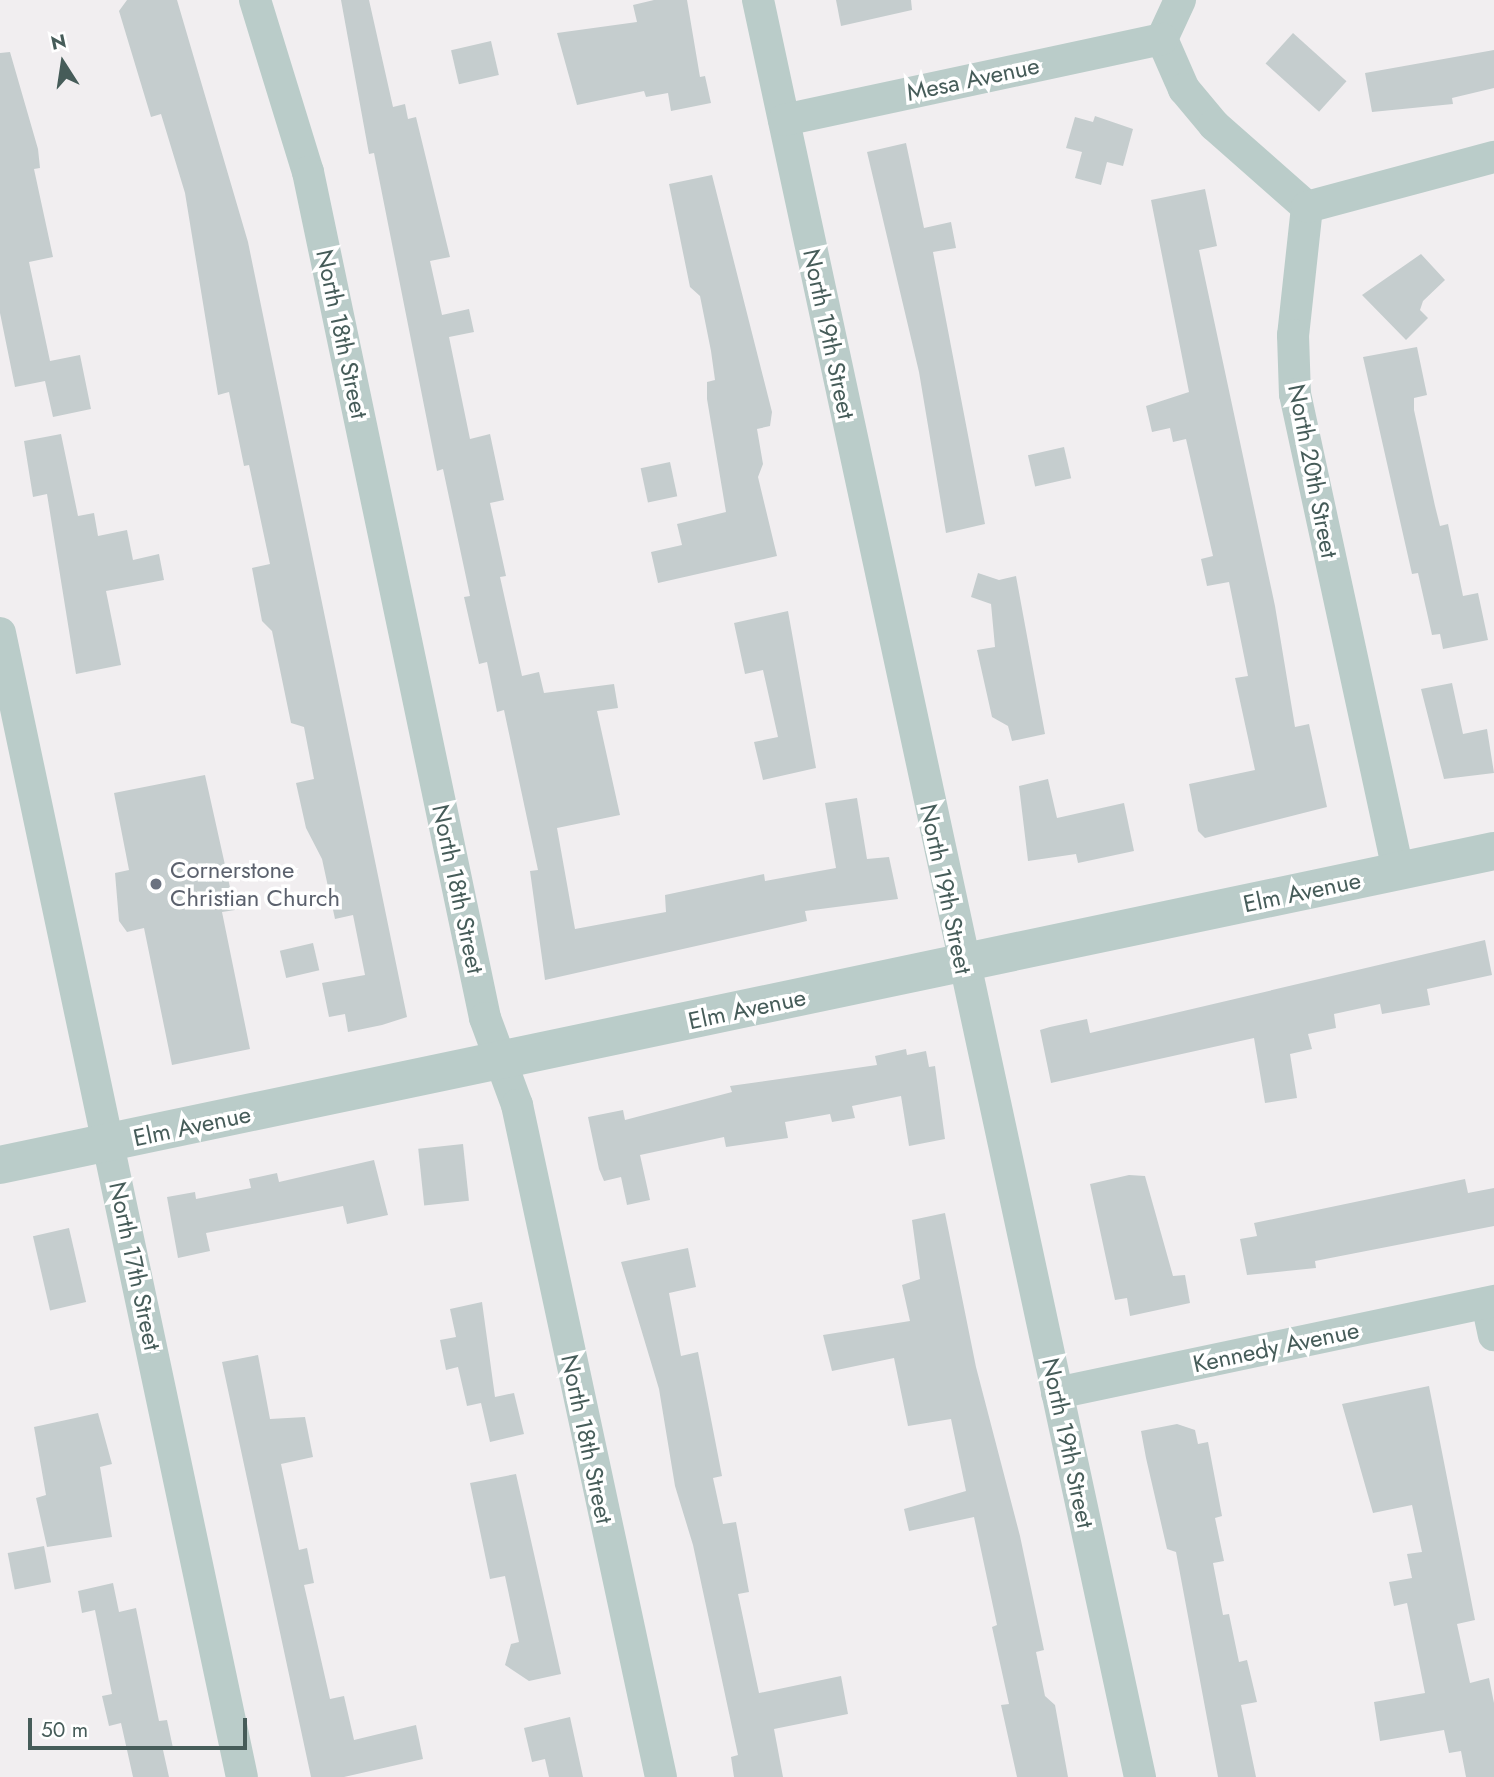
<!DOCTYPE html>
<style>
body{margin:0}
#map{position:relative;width:1494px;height:1777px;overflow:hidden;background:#f1eef0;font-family:Jost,sans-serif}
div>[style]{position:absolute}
.building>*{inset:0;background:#c5cdce;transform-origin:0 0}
.minor>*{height:32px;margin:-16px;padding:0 16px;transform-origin:16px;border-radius:16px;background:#baccc9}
.tertiary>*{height:38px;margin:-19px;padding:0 19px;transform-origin:19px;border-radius:19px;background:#baccc9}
.dots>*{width:19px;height:19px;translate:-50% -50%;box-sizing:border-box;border:4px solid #fff;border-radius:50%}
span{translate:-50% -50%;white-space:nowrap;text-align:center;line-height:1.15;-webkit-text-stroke:7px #fff;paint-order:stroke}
.street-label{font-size:24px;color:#465c59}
.worship-label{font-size:24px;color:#5b616d}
.left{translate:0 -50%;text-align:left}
.north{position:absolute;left:28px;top:28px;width:70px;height:70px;-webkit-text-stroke:5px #fff;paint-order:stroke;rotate:348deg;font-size:19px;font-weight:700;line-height:28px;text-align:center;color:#465c59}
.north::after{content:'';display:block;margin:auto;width:24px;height:32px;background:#465c59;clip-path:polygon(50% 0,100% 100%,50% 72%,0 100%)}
.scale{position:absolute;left:28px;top:1718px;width:219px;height:32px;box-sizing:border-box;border:4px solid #465c59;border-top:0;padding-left:9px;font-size:21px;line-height:24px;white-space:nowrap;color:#465c59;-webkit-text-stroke:5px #fff;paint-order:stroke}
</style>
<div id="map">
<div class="building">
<i style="clip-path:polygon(127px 0,177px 0,248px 242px,407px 1017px,382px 1025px,348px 1032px,345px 1014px,329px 1017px,322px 983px,365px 975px,353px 915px,335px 919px,322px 859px,306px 828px,296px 783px,314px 779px,304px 727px,291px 723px,272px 631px,262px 621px,252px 568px,270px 564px,249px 465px,244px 466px,229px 392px,218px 395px,185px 193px,161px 114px,151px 117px,119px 11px)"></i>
<i style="clip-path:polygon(341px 0,369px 0,393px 107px,405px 104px,408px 119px,416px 117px,450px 257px,430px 261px,442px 315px,469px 309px,474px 332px,449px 337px,470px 439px,490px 434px,504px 500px,490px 503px,506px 576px,500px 577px,522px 676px,539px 672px,544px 693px,614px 684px,618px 708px,597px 711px,620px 815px,557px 828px,575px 929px,666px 912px,665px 895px,764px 874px,765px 881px,836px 868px,825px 803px,857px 798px,867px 859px,889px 857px,898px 899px,805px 911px,807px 921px,545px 980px,530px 871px,538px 870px,504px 710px,497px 712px,487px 662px,479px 664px,464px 597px,470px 596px,443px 469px,437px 471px,374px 153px,369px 154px)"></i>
<i style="clip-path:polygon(654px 0,687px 0,700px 77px,705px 76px,711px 103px,671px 111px,668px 93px,646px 97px,644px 91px,577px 105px,557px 33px,637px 22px,633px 5px)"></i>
<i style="clip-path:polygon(836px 0,911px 0,912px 10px,841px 26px)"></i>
<i style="left:1293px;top:33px;width:72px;height:41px;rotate:42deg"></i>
<i style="left:491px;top:41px;width:35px;height:41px;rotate:77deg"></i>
<i style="clip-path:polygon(1494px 50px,1494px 88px,1452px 98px,1453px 104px,1372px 112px,1365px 73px)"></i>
<i style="clip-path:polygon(10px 52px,38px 149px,40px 168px,34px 169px,53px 257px,29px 262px,50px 361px,80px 355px,91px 409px,53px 417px,45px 381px,15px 387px,0 313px,0 53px)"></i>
<i style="clip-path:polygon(1095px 116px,1133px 129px,1123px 166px,1107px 162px,1101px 185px,1075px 178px,1082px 152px,1066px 148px,1075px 117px,1093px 122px)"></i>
<i style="clip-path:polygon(906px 143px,924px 228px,951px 222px,956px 248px,933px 252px,985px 524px,946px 533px,919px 372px,867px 152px)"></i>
<i style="clip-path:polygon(712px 175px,772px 412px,770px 426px,757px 429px,763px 464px,758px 477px,777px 556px,658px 583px,651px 552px,682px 545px,677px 524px,726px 512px,707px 399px,707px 382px,715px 380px,711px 351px,700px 296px,690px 287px,669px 184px)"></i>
<i style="clip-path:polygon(1205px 189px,1217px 246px,1199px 250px,1275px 606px,1295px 727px,1309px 724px,1327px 807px,1205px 838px,1198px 831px,1189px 784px,1255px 770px,1235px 678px,1248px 676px,1229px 582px,1207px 586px,1201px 559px,1213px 556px,1186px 439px,1173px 442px,1170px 428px,1152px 432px,1146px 406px,1189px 392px,1151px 200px)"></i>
<i style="clip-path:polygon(1421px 254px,1445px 280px,1423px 301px,1420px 310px,1428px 318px,1406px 340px,1362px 295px)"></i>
<i style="clip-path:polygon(1417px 347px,1427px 395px,1414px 398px,1414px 410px,1435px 506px,1440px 526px,1448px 524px,1463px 596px,1478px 593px,1488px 640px,1443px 649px,1440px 634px,1432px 635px,1418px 573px,1412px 574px,1363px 357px)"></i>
<i style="clip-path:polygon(61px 434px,78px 516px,94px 513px,98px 536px,127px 530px,133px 560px,159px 554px,164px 580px,106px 591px,121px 665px,76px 674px,47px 494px,33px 497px,24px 441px)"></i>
<i style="left:1064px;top:447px;width:32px;height:37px;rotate:77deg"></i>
<i style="left:670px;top:462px;width:35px;height:30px;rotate:78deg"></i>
<i style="clip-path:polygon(978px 573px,999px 580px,1016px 576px,1045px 734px,1012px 741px,1008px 726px,992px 717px,977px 650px,995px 647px,991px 604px,971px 597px)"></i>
<i style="clip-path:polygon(788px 611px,816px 768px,763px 780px,754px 742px,778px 737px,763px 670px,745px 674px,734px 623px)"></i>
<i style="clip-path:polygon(1452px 683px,1463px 734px,1487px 729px,1494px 773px,1444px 779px,1421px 689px)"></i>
<i style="clip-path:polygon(205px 775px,235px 910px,222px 912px,250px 1049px,172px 1065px,144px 928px,127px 932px,119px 921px,115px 873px,129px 870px,114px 793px)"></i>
<i style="clip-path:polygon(1048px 779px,1057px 818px,1124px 803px,1134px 851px,1078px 863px,1076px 854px,1028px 861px,1019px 786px)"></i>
<i style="clip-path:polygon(1485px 940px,1492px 975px,1427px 989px,1430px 1005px,1382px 1014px,1380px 1004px,1334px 1014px,1336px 1028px,1308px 1034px,1312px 1049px,1290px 1054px,1297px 1098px,1265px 1103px,1254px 1038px,1051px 1083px,1040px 1030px,1050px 1027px,1087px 1019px,1090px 1033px)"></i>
<i style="left:313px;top:943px;width:28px;height:34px;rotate:77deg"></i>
<i style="clip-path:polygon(906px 1049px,907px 1055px,926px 1051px,929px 1067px,935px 1066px,945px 1139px,909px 1146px,901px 1096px,852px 1106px,855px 1118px,832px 1122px,830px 1114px,785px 1122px,788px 1138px,726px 1147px,724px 1137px,640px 1155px,650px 1200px,627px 1205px,621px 1177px,604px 1181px,599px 1169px,588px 1117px,623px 1110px,625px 1120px,732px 1092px,730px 1086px,877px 1065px,875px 1056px)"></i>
<i style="left:463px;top:1144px;width:57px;height:45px;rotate:84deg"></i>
<i style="clip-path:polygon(374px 1160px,388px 1215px,347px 1224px,343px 1206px,227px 1229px,206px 1233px,210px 1251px,178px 1258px,167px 1197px,195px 1192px,196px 1199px,251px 1188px,249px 1179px,277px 1173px,279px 1182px)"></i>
<i style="clip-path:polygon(1129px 1175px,1145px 1176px,1173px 1276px,1185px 1275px,1190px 1303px,1130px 1316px,1127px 1298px,1115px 1300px,1090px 1184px)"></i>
<i style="clip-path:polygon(1465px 1179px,1468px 1193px,1494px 1188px,1494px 1226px,1315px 1261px,1316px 1268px,1247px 1275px,1240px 1239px,1257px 1236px,1254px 1223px)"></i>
<i style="clip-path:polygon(945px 1213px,976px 1367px,1020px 1536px,1044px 1650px,1036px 1652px,1045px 1696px,1055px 1705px,1068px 1777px,1017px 1777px,1001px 1705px,1009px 1704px,992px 1627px,997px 1625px,974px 1517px,909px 1531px,904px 1509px,966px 1491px,951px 1419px,908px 1426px,894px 1358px,832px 1371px,823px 1335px,910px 1321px,902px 1285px,920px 1279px,912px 1220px)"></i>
<i style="left:69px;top:1228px;width:76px;height:37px;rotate:77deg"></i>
<i style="clip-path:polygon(688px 1248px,696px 1287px,669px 1293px,681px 1356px,698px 1352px,722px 1476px,713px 1478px,723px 1524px,736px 1522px,749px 1592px,738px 1594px,759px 1693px,841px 1676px,848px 1714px,774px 1729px,783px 1777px,734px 1777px,731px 1757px,738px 1755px,693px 1545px,675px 1486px,659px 1389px,621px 1262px)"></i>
<i style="clip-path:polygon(482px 1302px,495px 1397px,514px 1393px,524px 1434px,490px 1442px,481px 1403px,467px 1406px,458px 1367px,446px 1370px,440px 1340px,456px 1337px,450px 1309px)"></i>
<i style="clip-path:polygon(258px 1355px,270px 1419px,305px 1417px,313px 1457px,281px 1464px,299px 1550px,307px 1548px,314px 1583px,304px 1585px,330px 1699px,344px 1696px,354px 1740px,416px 1725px,423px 1759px,344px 1777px,311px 1777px,222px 1362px)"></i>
<i style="clip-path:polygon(1429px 1386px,1475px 1620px,1457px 1624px,1470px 1683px,1489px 1678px,1494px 1703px,1494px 1777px,1466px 1777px,1461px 1751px,1449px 1753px,1444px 1730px,1380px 1741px,1374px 1702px,1425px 1693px,1407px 1603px,1394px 1606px,1389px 1582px,1412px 1578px,1407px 1554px,1422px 1552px,1412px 1505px,1373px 1513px,1342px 1404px)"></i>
<i style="clip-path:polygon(98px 1413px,112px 1464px,100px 1467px,112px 1537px,47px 1547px,36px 1498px,46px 1495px,34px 1427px)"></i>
<i style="clip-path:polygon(1177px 1424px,1195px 1430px,1198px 1444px,1208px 1442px,1222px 1516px,1215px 1518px,1224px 1561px,1213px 1563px,1223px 1615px,1229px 1614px,1239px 1662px,1247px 1660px,1257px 1702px,1241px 1705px,1256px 1777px,1218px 1777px,1176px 1552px,1167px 1549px,1146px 1458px,1141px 1431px)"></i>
<i style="clip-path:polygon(516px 1474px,561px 1674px,529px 1681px,505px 1665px,511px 1644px,519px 1642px,505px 1576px,490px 1579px,470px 1483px)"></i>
<i style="left:44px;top:1546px;width:37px;height:37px;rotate:79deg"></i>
<i style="clip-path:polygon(113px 1583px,119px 1612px,136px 1608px,159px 1721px,167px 1720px,173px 1748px,163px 1750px,169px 1777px,133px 1777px,121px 1723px,109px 1726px,102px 1696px,112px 1694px,95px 1610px,82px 1613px,78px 1591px)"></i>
<i style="clip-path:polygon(570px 1717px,583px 1777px,549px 1777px,545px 1759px,532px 1762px,524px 1728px)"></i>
</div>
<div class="minor">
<i style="left:255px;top:0;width:180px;rotate:72.9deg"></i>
<i style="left:308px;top:172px;width:864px;rotate:78.18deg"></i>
<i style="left:485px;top:1018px;width:93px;rotate:69.8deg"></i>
<i style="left:517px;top:1105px;width:687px;rotate:77.91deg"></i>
<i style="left:758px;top:0;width:1818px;rotate:77.87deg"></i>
<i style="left:1180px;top:0;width:43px;rotate:114.8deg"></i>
<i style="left:1162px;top:39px;width:55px;rotate:66.3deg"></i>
<i style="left:1184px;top:89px;width:47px;rotate:50.2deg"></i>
<i style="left:1214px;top:125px;width:124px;rotate:41.4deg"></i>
<i style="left:1307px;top:207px;width:129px;rotate:96.2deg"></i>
<i style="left:1293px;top:335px;width:59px;rotate:88.1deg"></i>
<i style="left:1295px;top:394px;width:488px;rotate:77.8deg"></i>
<i style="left:784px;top:120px;width:387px;rotate:-12.1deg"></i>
<i style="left:1307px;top:207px;width:194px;rotate:-15deg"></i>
<i style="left:0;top:633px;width:1169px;rotate:78.06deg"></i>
<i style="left:1487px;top:1303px;width:33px;rotate:78deg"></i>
<i style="left:1057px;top:1393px;width:447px;rotate:-11.9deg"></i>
</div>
<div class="tertiary">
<i style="left:0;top:1165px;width:1527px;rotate:-11.87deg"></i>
</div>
<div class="dots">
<i style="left:156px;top:884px;background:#6b7280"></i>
</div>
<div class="street-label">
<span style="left:973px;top:79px;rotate:-12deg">Mesa Avenue</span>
<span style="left:342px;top:334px;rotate:78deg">North 18th Street</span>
<span style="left:829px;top:334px;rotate:78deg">North 19th Street</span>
<span style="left:1313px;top:471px;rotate:79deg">North 20th Street</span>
<span style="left:458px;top:889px;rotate:78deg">North 18th Street</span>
<span style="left:946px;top:889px;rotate:78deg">North 19th Street</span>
<span style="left:1302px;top:892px;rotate:-12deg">Elm Avenue</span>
<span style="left:747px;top:1009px;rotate:-12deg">Elm Avenue</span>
<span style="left:192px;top:1126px;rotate:-12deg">Elm Avenue</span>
<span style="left:135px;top:1266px;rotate:78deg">North 17th Street</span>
<span style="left:1276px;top:1347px;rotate:-12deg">Kennedy Avenue</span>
<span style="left:587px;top:1439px;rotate:78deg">North 18th Street</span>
<span style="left:1068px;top:1443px;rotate:78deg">North 19th Street</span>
</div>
<div class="worship-label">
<span class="left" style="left:170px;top:884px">Cornerstone<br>Christian Church</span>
</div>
<div class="north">N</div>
<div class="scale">50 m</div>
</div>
